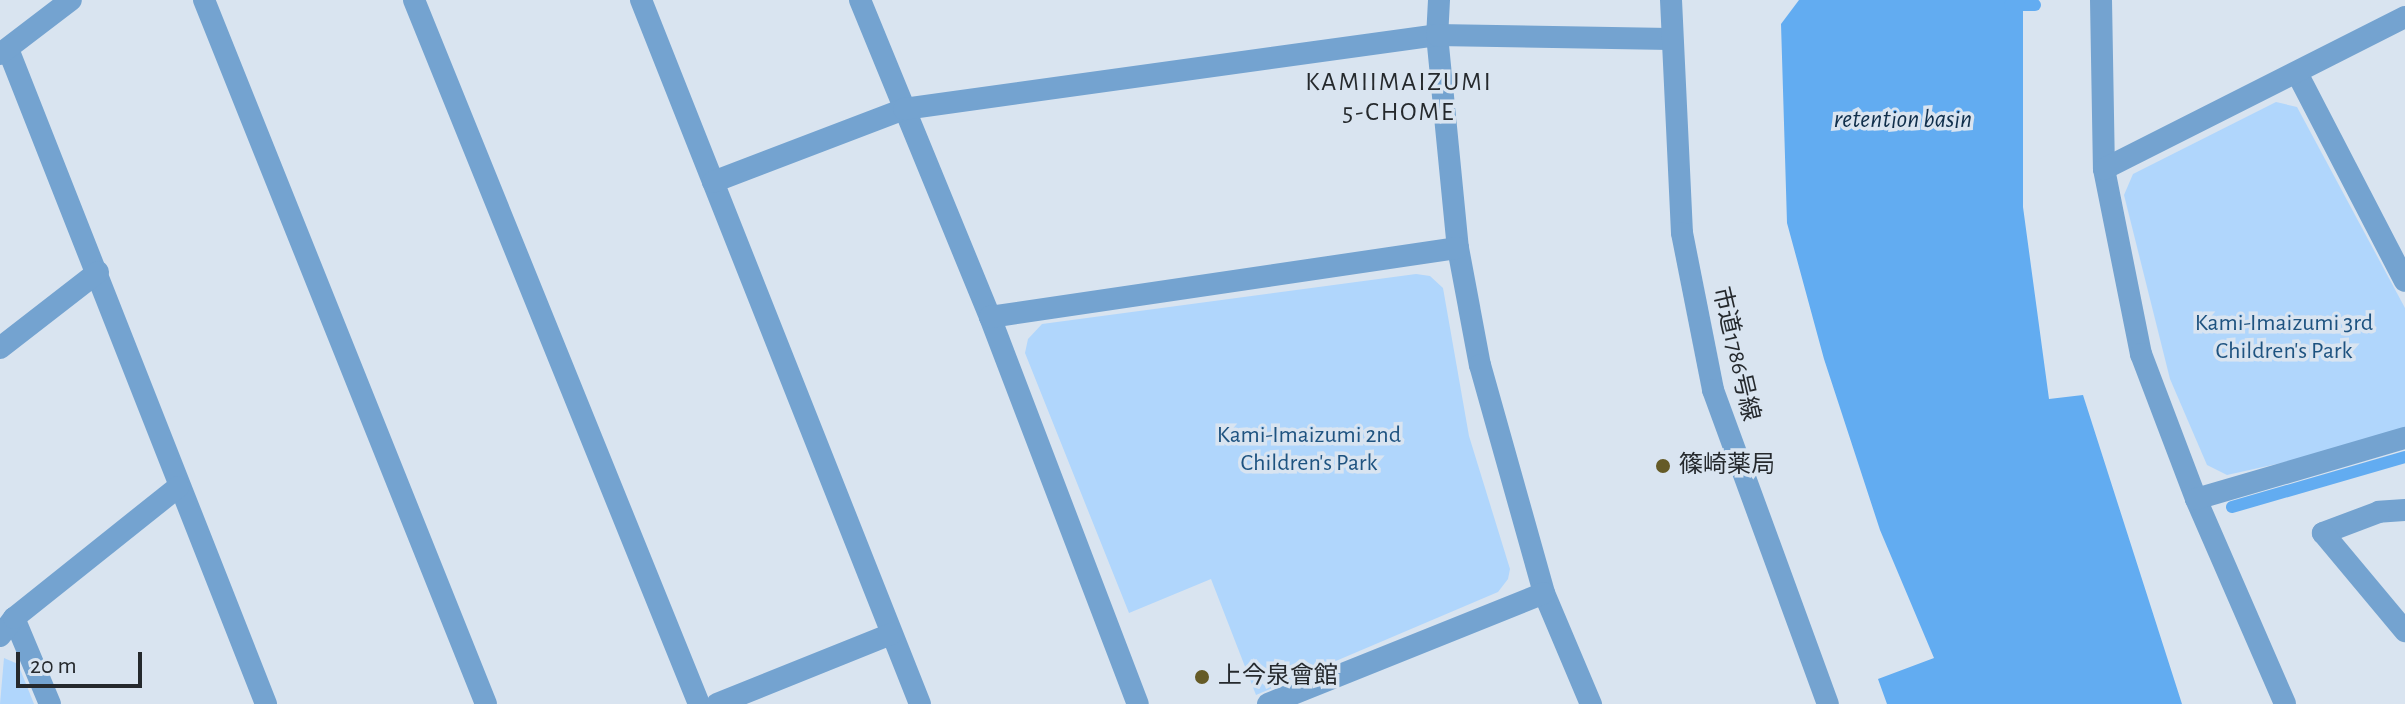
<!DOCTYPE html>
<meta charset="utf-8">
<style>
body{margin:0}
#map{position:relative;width:2405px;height:704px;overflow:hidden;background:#d9e4f0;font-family:"Alegreya Sans","Noto Sans JP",sans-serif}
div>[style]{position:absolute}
.green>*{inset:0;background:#b0d6fc}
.water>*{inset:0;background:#62acf1}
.stream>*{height:12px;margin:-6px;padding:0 6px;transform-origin:6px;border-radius:6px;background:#62acf1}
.minor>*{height:22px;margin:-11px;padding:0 11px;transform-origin:11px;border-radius:11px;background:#74a3d0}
.tertiary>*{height:22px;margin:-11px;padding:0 11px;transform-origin:11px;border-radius:11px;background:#74a3d0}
.dots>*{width:22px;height:22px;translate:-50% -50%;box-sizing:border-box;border:4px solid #d9e4f0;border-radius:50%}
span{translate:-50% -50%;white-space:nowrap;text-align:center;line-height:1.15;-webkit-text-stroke:7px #d9e4f0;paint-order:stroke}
.park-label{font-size:24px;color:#1e5380}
.street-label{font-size:24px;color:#25292d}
.poi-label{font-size:24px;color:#25292d}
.left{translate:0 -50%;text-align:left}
.neighbourhood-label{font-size:26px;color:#25292d;letter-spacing:2px}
.water-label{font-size:26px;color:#102f4b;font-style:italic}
.scale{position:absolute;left:16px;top:652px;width:126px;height:36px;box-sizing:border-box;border:4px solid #25292d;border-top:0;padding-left:10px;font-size:24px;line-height:28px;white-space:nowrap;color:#25292d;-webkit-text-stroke:6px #d9e4f0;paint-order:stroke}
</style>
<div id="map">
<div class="green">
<i style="clip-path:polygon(2276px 102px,2297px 107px,2405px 308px,2405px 428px,2327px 453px,2227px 475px,2207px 465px,2170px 379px,2124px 195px,2133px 174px)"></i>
<i style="clip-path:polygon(1416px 274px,1430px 276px,1443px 288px,1469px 436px,1510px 569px,1508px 579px,1498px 592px,1256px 695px,1211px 579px,1129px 613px,1025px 353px,1028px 339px,1042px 324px)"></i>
<i style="clip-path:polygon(4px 658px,18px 664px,34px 704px,0 704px)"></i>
</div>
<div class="water">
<i style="clip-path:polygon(1799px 0,2023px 0,2023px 207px,2049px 399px,2083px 395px,2182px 704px,1887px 704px,1878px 679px,1934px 658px,1880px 530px,1824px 359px,1787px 223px,1781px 24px)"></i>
</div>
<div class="stream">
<i style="left:2010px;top:5px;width:25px"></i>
<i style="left:2232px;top:507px;width:180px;rotate:-16.1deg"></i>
</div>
<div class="minor">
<i style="left:204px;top:0;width:758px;rotate:68.17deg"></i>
<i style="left:414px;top:0;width:760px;rotate:67.96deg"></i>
<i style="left:641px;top:0;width:757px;rotate:68.38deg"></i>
<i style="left:860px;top:0;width:343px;rotate:67.7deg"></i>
<i style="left:990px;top:317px;width:414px;rotate:69.1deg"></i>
<i style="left:1439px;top:0;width:35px;rotate:93deg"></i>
<i style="left:1437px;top:35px;width:214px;rotate:84.4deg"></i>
<i style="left:1458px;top:248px;width:119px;rotate:79.4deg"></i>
<i style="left:1480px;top:365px;width:237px;rotate:74.3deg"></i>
<i style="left:1544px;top:593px;width:121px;rotate:67.1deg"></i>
<i style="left:2101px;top:0;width:169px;rotate:89deg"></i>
<i style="left:2104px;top:169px;width:189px;rotate:78.7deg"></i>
<i style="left:2141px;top:354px;width:155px;rotate:69.2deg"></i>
<i style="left:2196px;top:499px;width:223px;rotate:66.5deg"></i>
<i style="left:8px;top:49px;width:704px;rotate:68.5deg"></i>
<i style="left:0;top:54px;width:89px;rotate:-37.3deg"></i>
<i style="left:2297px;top:73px;width:234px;rotate:62.6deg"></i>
<i style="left:2104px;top:169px;width:337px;rotate:-26.8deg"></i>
<i style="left:713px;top:182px;width:204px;rotate:-20.9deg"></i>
<i style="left:904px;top:109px;width:538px;rotate:-7.9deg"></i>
<i style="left:1437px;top:35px;width:233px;rotate:1deg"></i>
<i style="left:990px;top:317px;width:473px;rotate:-8.4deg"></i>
<i style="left:0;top:348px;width:124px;rotate:-37.8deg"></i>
<i style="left:2196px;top:499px;width:218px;rotate:-16.3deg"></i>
<i style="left:2405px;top:510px;width:26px;rotate:176deg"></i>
<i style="left:2379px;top:512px;width:60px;rotate:159.4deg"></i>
<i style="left:2323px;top:533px;width:128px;rotate:50.1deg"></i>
<i style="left:14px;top:618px;width:93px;rotate:67.3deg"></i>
<i style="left:0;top:636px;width:23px;rotate:-52deg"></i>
<i style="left:14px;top:618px;width:210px;rotate:-38.6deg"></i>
<i style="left:717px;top:704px;width:188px;rotate:-21.9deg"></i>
<i style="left:1268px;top:704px;width:297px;rotate:-21.9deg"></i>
</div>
<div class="tertiary">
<i style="left:1671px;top:0;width:233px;rotate:87.3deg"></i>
<i style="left:1682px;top:233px;width:160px;rotate:78.8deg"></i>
<i style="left:1713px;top:390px;width:334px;rotate:69.9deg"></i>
</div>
<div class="dots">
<i style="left:1663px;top:466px;background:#655b27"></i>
<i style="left:1202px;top:677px;background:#655b27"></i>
</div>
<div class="park-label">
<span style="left:2284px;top:338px">Kami-Imaizumi 3rd<br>Children's Park</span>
<span style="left:1309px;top:450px">Kami-Imaizumi 2nd<br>Children's Park</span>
</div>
<div class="street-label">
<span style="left:1735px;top:354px;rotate:77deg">市道1786号線</span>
</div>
<div class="poi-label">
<span class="left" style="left:1679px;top:466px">篠崎薬局</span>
<span class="left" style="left:1218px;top:677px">上今泉會館</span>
</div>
<div class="neighbourhood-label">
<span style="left:1399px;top:98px">KAMIIMAIZUMI<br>5-CHOME</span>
</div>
<div class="water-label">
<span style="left:1903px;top:120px">retention basin</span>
</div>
<div class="scale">20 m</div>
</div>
